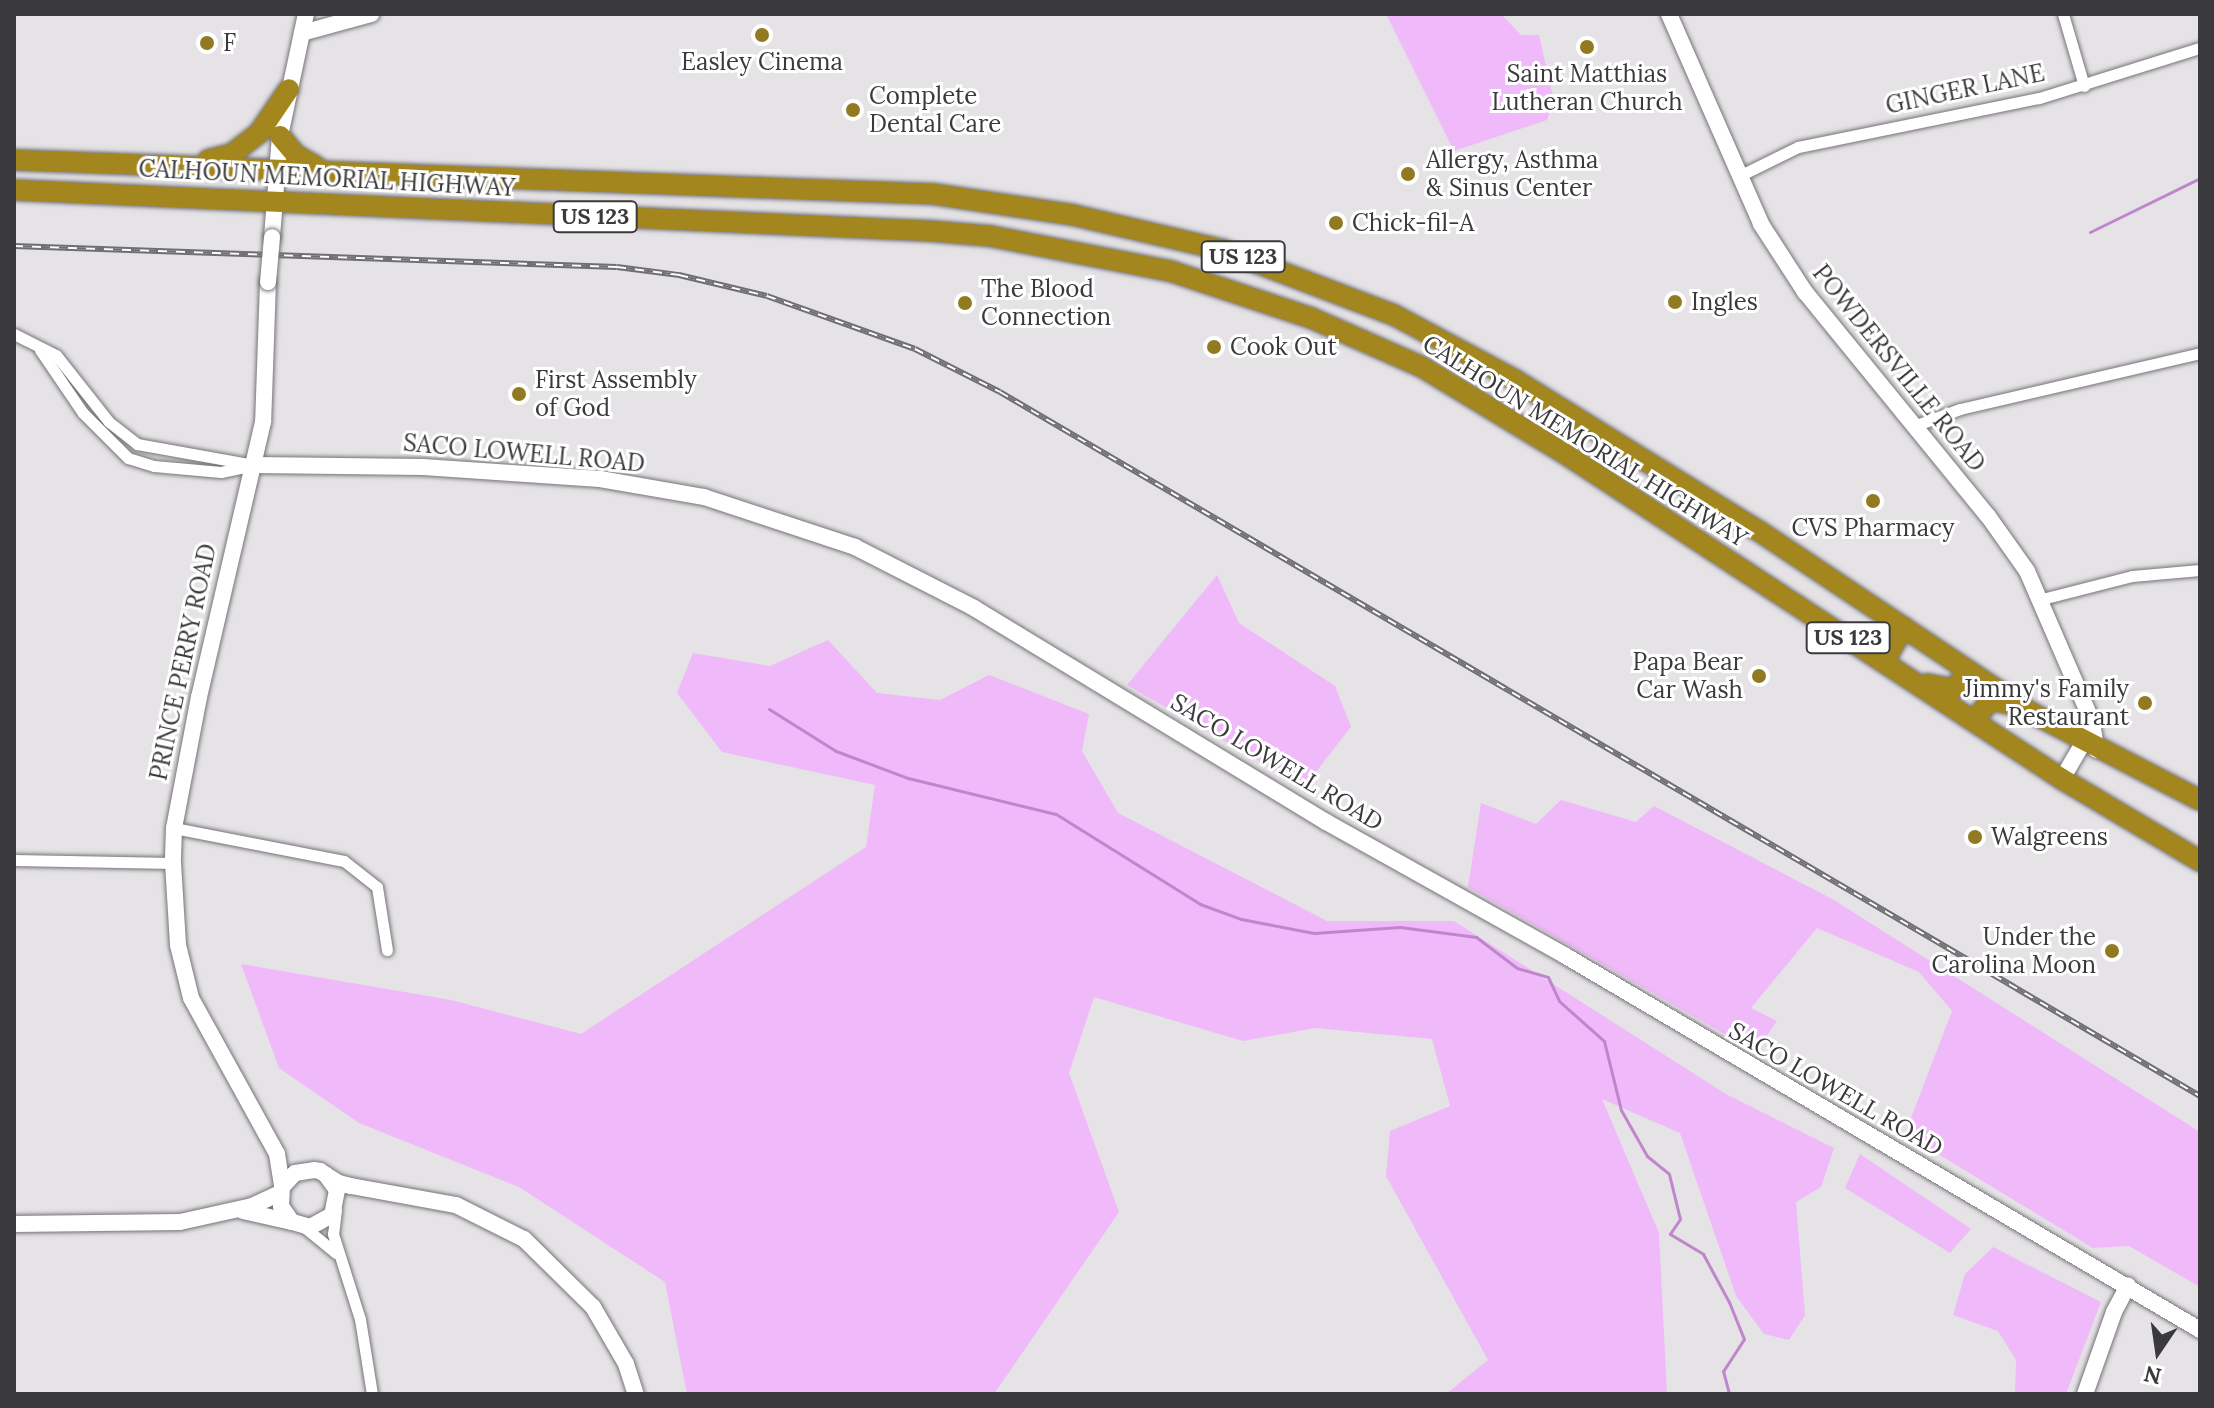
<!DOCTYPE html>
<style>
body{margin:0}
#map{position:relative;width:2214px;height:1408px;overflow:hidden;background:#e5e3e6;font-family:Lora,serif}
div>[style]{position:absolute}
.green>*{inset:0;background:#f0b9fa}
.stream>*{height:3px;margin:-1.5px;padding:0 1.5px;transform-origin:1.5px;border-radius:1.5px;background:#c086cb}
.roads{filter:drop-shadow(0 0 2px #767477) drop-shadow(0 0 2px #767477)}
.street>*{height:11px;margin:-5.5px;padding:0 5.5px;transform-origin:5.5px;border-radius:5.5px;background:#fff}
.secondary>*{height:16px;margin:-8px;padding:0 8px;transform-origin:8px;border-radius:8px;background:#fff}
.highway>*{height:20px;margin:-10px;padding:0 10px;transform-origin:10px;border-radius:10px;background:#a3871e}
.rail>*{height:6px;margin-top:-3px;transform-origin:0;background:repeating-linear-gradient(90deg,#fff 0 9px,#6f6e70 0 18px);box-sizing:border-box;border-block:2px solid #6f6e70}
.bridges{filter:drop-shadow(0 0 2px #767477) drop-shadow(0 0 2px #767477)}
.secondary-bridge>*{height:16px;margin:-8px;padding:0 8px;transform-origin:8px;border-radius:8px;background:#fff}
.dots>*{width:22px;height:22px;translate:-50% -50%;box-sizing:border-box;border:4px solid #fff;border-radius:50%}
span{translate:-50% -50%;white-space:nowrap;text-align:center;line-height:1.15;-webkit-text-stroke:6px #fff;paint-order:stroke}
.shield-label span{padding:2px 6px;background:#fff;border:2px solid;border-radius:6px;-webkit-text-stroke-width:0}
.shield-label{font-size:22px;color:#3a393b;font-weight:700}
.poi-label{font-size:24px;color:#3a393b}
.left{translate:0 -50%;text-align:left}
.right{translate:-100% -50%;text-align:right}
.street-label{font-size:24px;color:#3a393b}
.frame{position:absolute;inset:0;border:16px solid #3a393b;pointer-events:none}
.north{position:absolute;left:2118px;top:1312px;width:80px;height:80px;-webkit-text-stroke:6px #fff;paint-order:stroke;rotate:193deg;font-size:22px;font-weight:700;line-height:32px;text-align:center;color:#3a393b}
.north::after{content:'';display:block;margin:auto;width:28px;height:36px;background:#3a393b;clip-path:polygon(50% 0,100% 100%,50% 72%,0 100%)}
</style>
<div id="map">
<div class="green">
<i style="clip-path:polygon(1386px 14px,1501px 14px,1521px 35px,1539px 35px,1554px 101px,1547px 120px,1454px 151px)"></i>
<i style="clip-path:polygon(1217px 575px,1239px 623px,1335px 686px,1351px 727px,1304px 787px,1127px 685px)"></i>
<i style="clip-path:polygon(828px 640px,877px 693px,940px 700px,989px 675px,1089px 714px,1082px 751px,1118px 813px,1327px 921px,1454px 921px,1726px 1094px,1834px 1148px,1821px 1187px,1796px 1202px,1805px 1315px,1789px 1340px,1764px 1334px,1736px 1296px,1680px 1133px,1602px 1099px,1659px 1233px,1667px 1394px,1446px 1394px,1488px 1360px,1386px 1176px,1390px 1131px,1450px 1106px,1432px 1039px,1315px 1028px,1243px 1041px,1094px 997px,1069px 1073px,1119px 1212px,994px 1394px,687px 1394px,665px 1282px,519px 1187px,359px 1123px,279px 1068px,241px 964px,451px 1000px,581px 1034px,866px 847px,875px 785px,722px 752px,677px 693px,693px 653px,770px 666px)"></i>
<i style="clip-path:polygon(1561px 800px,1636px 822px,1654px 806px,1834px 900px,2200px 1132px,2200px 1287px,2129px 1246px,2093px 1248px,1905px 1134px,1952px 1011px,1919px 972px,1817px 928px,1751px 1008px,1777px 1021px,1756px 1052px,1468px 887px,1481px 803px,1536px 824px)"></i>
<i style="clip-path:polygon(1860px 1154px,1971px 1229px,1950px 1253px,1845px 1188px)"></i>
<i style="clip-path:polygon(1993px 1247px,2101px 1302px,2066px 1394px,2015px 1394px,2016px 1360px,1998px 1331px,1953px 1315px,1965px 1274px)"></i>
</div>
<div class="stream">
<i style="left:2090px;top:232px;width:123px;rotate:-26.1deg"></i>
<i style="left:769px;top:709px;width:79px;rotate:32.1deg"></i>
<i style="left:836px;top:751px;width:77px;rotate:20.6deg"></i>
<i style="left:908px;top:778px;width:152px;rotate:13.7deg"></i>
<i style="left:1056px;top:814px;width:170px;rotate:32deg"></i>
<i style="left:1200px;top:904px;width:44px;rotate:20.1deg"></i>
<i style="left:1241px;top:919px;width:74px;rotate:10.9deg"></i>
<i style="left:1314px;top:933px;width:86px;rotate:-4deg"></i>
<i style="left:1400px;top:927px;width:77px;rotate:7.5deg"></i>
<i style="left:1476px;top:937px;width:51px;rotate:37.1deg"></i>
<i style="left:1517px;top:968px;width:32px;rotate:16deg"></i>
<i style="left:1548px;top:977px;width:26px;rotate:65deg"></i>
<i style="left:1559px;top:1001px;width:60px;rotate:41.6deg"></i>
<i style="left:1604px;top:1041px;width:71px;rotate:76.2deg"></i>
<i style="left:1621px;top:1110px;width:53px;rotate:60.5deg"></i>
<i style="left:1647px;top:1156px;width:28px;rotate:39deg"></i>
<i style="left:1669px;top:1174px;width:46px;rotate:76.3deg"></i>
<i style="left:1680px;top:1219px;width:18px;rotate:124deg"></i>
<i style="left:1670px;top:1234px;width:39px;rotate:31deg"></i>
<i style="left:1703px;top:1254px;width:55px;rotate:61.6deg"></i>
<i style="left:1729px;top:1302px;width:40px;rotate:68deg"></i>
<i style="left:1744px;top:1339px;width:38px;rotate:123deg"></i>
<i style="left:1723px;top:1371px;width:24px;rotate:75deg"></i>
</div>
<div class="roads">
<div class="street">
<i style="left:2063px;top:14px;width:75px;rotate:73.7deg"></i>
<i style="left:1741px;top:175px;width:64px;rotate:-26.2deg"></i>
<i style="left:1798px;top:147px;width:246px;rotate:-11.5deg"></i>
<i style="left:2039px;top:98px;width:169px;rotate:-17.3deg"></i>
<i style="left:14px;top:334px;width:47px;rotate:26.6deg"></i>
<i style="left:56px;top:355px;width:85px;rotate:51.7deg"></i>
<i style="left:109px;top:422px;width:36px;rotate:38deg"></i>
<i style="left:137px;top:444px;width:120px;rotate:10.1deg"></i>
<i style="left:40px;top:350px;width:76px;rotate:55.7deg"></i>
<i style="left:83px;top:413px;width:64px;rotate:45deg"></i>
<i style="left:128px;top:458px;width:27px;rotate:17deg"></i>
<i style="left:154px;top:466px;width:67px;rotate:5.1deg"></i>
<i style="left:221px;top:472px;width:30px;rotate:-12deg"></i>
<i style="left:1914px;top:426px;width:49px;rotate:-20.3deg"></i>
<i style="left:1960px;top:409px;width:246px;rotate:-13.1deg"></i>
<i style="left:2042px;top:599px;width:93px;rotate:-14.3deg"></i>
<i style="left:2132px;top:576px;width:68px;rotate:-5deg"></i>
<i style="left:174px;top:828px;width:173px;rotate:11deg"></i>
<i style="left:344px;top:861px;width:42px;rotate:38.2deg"></i>
<i style="left:377px;top:887px;width:64px;rotate:81deg"></i>
<i style="left:14px;top:860px;width:159px;rotate:1.1deg"></i>
<i style="left:336px;top:1210px;width:24px;rotate:97deg"></i>
<i style="left:333px;top:1234px;width:89px;rotate:72.4deg"></i>
<i style="left:360px;top:1319px;width:76px;rotate:80.9deg"></i>
<i style="left:304px;top:1227px;width:41px;rotate:39.1deg"></i>
</div>
<div class="secondary">
<i style="left:1669px;top:14px;width:229px;rotate:66.3deg"></i>
<i style="left:1761px;top:224px;width:81px;rotate:57.1deg"></i>
<i style="left:1805px;top:292px;width:289px;rotate:50.8deg"></i>
<i style="left:1988px;top:516px;width:67px;rotate:54.7deg"></i>
<i style="left:2027px;top:571px;width:163px;rotate:66.6deg"></i>
<i style="left:2092px;top:721px;width:29px;rotate:82deg"></i>
<i style="left:302px;top:33px;width:72px;rotate:-15.4deg"></i>
<i style="left:272px;top:237px;width:101px;rotate:-85.5deg"></i>
<i style="left:280px;top:136px;width:125px;rotate:-78deg"></i>
<i style="left:268px;top:282px;width:140px;rotate:92deg"></i>
<i style="left:263px;top:422px;width:282px;rotate:103.1deg"></i>
<i style="left:199px;top:697px;width:133px;rotate:100.8deg"></i>
<i style="left:174px;top:828px;width:35px;rotate:92deg"></i>
<i style="left:173px;top:863px;width:82px;rotate:86.5deg"></i>
<i style="left:178px;top:945px;width:55px;rotate:76.2deg"></i>
<i style="left:191px;top:998px;width:178px;rotate:61.1deg"></i>
<i style="left:277px;top:1154px;width:33px;rotate:81deg"></i>
<i style="left:255px;top:465px;width:168px;rotate:0.7deg"></i>
<i style="left:423px;top:467px;width:177px;rotate:3.9deg"></i>
<i style="left:600px;top:479px;width:106px;rotate:9.8deg"></i>
<i style="left:704px;top:497px;width:159px;rotate:18.3deg"></i>
<i style="left:855px;top:547px;width:134px;rotate:27.1deg"></i>
<i style="left:974px;top:608px;width:412px;rotate:31.3deg"></i>
<i style="left:1326px;top:822px;width:273px;rotate:29.2deg"></i>
<i style="left:1564px;top:955px;width:738px;rotate:30.52deg"></i>
<i style="left:2062px;top:779px;width:42px;rotate:-59.7deg"></i>
<i style="left:2083px;top:743px;width:12px;rotate:-90deg"></i>
<i style="left:326px;top:1175px;width:19px;rotate:54deg"></i>
<i style="left:337px;top:1190px;width:25px;rotate:101deg"></i>
<i style="left:332px;top:1215px;width:25px;rotate:151deg"></i>
<i style="left:310px;top:1227px;width:19px;rotate:-164deg"></i>
<i style="left:292px;top:1222px;width:19px;rotate:-125deg"></i>
<i style="left:281px;top:1206px;width:19px;rotate:-87deg"></i>
<i style="left:282px;top:1187px;width:19px;rotate:-47deg"></i>
<i style="left:295px;top:1173px;width:19px;rotate:-9deg"></i>
<i style="left:314px;top:1170px;width:6px;rotate:9deg"></i>
<i style="left:320px;top:1171px;width:7px;rotate:34deg"></i>
<i style="left:326px;top:1175px;width:15px;rotate:32deg"></i>
<i style="left:339px;top:1183px;width:12px;rotate:14deg"></i>
<i style="left:351px;top:1186px;width:107px;rotate:10.3deg"></i>
<i style="left:456px;top:1205px;width:76px;rotate:26.6deg"></i>
<i style="left:524px;top:1239px;width:97px;rotate:44.6deg"></i>
<i style="left:593px;top:1307px;width:66px;rotate:59.9deg"></i>
<i style="left:626px;top:1364px;width:32px;rotate:72deg"></i>
<i style="left:243px;top:1211px;width:50px;rotate:12.7deg"></i>
<i style="left:14px;top:1224px;width:166px;rotate:-0.7deg"></i>
<i style="left:180px;top:1222px;width:74px;rotate:-12.5deg"></i>
<i style="left:252px;top:1206px;width:31px;rotate:-25deg"></i>
<i style="left:2085px;top:1394px;width:87px;rotate:-70.5deg"></i>
<i style="left:2114px;top:1312px;width:30px;rotate:-62deg"></i>
</div>
<div class="highway">
<i style="left:280px;top:136px;width:25px;rotate:50deg"></i>
<i style="left:296px;top:155px;width:24px;rotate:30deg"></i>
<i style="left:14px;top:160px;width:920px;rotate:2.12deg"></i>
<i style="left:933px;top:194px;width:142px;rotate:8.5deg"></i>
<i style="left:1073px;top:215px;width:154px;rotate:13.1deg"></i>
<i style="left:1223px;top:250px;width:183px;rotate:20.8deg"></i>
<i style="left:1394px;top:315px;width:137px;rotate:28.2deg"></i>
<i style="left:1515px;top:380px;width:287px;rotate:31.8deg"></i>
<i style="left:1759px;top:531px;width:328px;rotate:33.7deg"></i>
<i style="left:2032px;top:713px;width:189px;rotate:27.4deg"></i>
<i style="left:208px;top:160px;width:25px;rotate:-14deg"></i>
<i style="left:232px;top:154px;width:34px;rotate:-38deg"></i>
<i style="left:259px;top:133px;width:53px;rotate:-55.7deg"></i>
<i style="left:14px;top:190px;width:917px;rotate:2.56deg"></i>
<i style="left:930px;top:231px;width:60px;rotate:4.8deg"></i>
<i style="left:990px;top:236px;width:183px;rotate:11deg"></i>
<i style="left:1170px;top:271px;width:149px;rotate:18.4deg"></i>
<i style="left:1311px;top:318px;width:121px;rotate:23.8deg"></i>
<i style="left:1422px;top:367px;width:166px;rotate:31.2deg"></i>
<i style="left:1564px;top:453px;width:595px;rotate:33.21deg"></i>
<i style="left:2062px;top:779px;width:161px;rotate:30.7deg"></i>
<i style="left:1884px;top:662px;width:40px;rotate:-60.3deg"></i>
<i style="left:1927px;top:684px;width:26px;rotate:11deg"></i>
<i style="left:1953px;top:689px;width:24px;rotate:-48deg"></i>
<i style="left:1973px;top:721px;width:28px;rotate:-49deg"></i>
<i style="left:1991px;top:700px;width:25px;rotate:12deg"></i>
</div>
</div>
<div class="rail">
<i style="left:14px;top:246px;width:603px;rotate:1.99deg"></i>
<i style="left:617px;top:267px;width:63px;rotate:7.4deg"></i>
<i style="left:679px;top:275px;width:90px;rotate:13.4deg"></i>
<i style="left:767px;top:296px;width:157px;rotate:19.7deg"></i>
<i style="left:915px;top:349px;width:95px;rotate:26.8deg"></i>
<i style="left:1000px;top:392px;width:1391px;rotate:30.4deg"></i>
</div>
<div class="bridges">
<div class="secondary-bridge">
<i style="left:268px;top:282px;width:45px;rotate:-84.9deg"></i>
</div>
</div>
<div class="dots">
<i style="left:762px;top:35px;background:#927a20"></i>
<i style="left:207px;top:43px;background:#927a20"></i>
<i style="left:1587px;top:47px;background:#927a20"></i>
<i style="left:853px;top:110px;background:#927a20"></i>
<i style="left:1408px;top:174px;background:#927a20"></i>
<i style="left:1336px;top:223px;background:#927a20"></i>
<i style="left:1675px;top:302px;background:#927a20"></i>
<i style="left:965px;top:303px;background:#927a20"></i>
<i style="left:1214px;top:347px;background:#927a20"></i>
<i style="left:519px;top:394px;background:#927a20"></i>
<i style="left:1873px;top:501px;background:#927a20"></i>
<i style="left:1759px;top:676px;background:#927a20"></i>
<i style="left:2145px;top:703px;background:#927a20"></i>
<i style="left:1975px;top:837px;background:#927a20"></i>
<i style="left:2112px;top:951px;background:#927a20"></i>
</div>
<div class="shield-label">
<span style="left:595px;top:217px">US 123</span>
<span style="left:1243px;top:257px">US 123</span>
<span style="left:1848px;top:638px">US 123</span>
</div>
<div class="poi-label">
<span class="left" style="left:223px;top:43px">F</span>
<span style="left:762px;top:62px">Easley Cinema</span>
<span style="left:1587px;top:88px">Saint Matthias<br>Lutheran Church</span>
<span class="left" style="left:869px;top:110px">Complete<br>Dental Care</span>
<span class="left" style="left:1426px;top:174px">Allergy, Asthma<br>&amp; Sinus Center</span>
<span class="left" style="left:1352px;top:223px">Chick-fil-A</span>
<span class="left" style="left:981px;top:303px">The Blood<br>Connection</span>
<span class="left" style="left:1691px;top:302px">Ingles</span>
<span class="left" style="left:1230px;top:347px">Cook Out</span>
<span class="left" style="left:535px;top:394px">First Assembly<br>of God</span>
<span style="left:1873px;top:528px">CVS Pharmacy</span>
<span class="right" style="left:1743px;top:676px">Papa Bear<br>Car Wash</span>
<span class="right" style="left:2129px;top:703px">Jimmy's Family<br>Restaurant</span>
<span class="left" style="left:1991px;top:837px">Walgreens</span>
<span class="right" style="left:2096px;top:951px">Under the<br>Carolina Moon</span>
</div>
<div class="street-label">
<span style="left:1965px;top:89px;rotate:-12deg">GINGER LANE</span>
<span style="left:327px;top:178px;rotate:3deg">CALHOUN MEMORIAL HIGHWAY</span>
<span style="left:1899px;top:368px;rotate:51deg">POWDERSVILLE ROAD</span>
<span style="left:1585px;top:441px;rotate:32deg">CALHOUN MEMORIAL HIGHWAY</span>
<span style="left:524px;top:453px;rotate:5deg">SACO LOWELL ROAD</span>
<span style="left:183px;top:662px;rotate:-78deg">PRINCE PERRY ROAD</span>
<span style="left:1277px;top:762px;rotate:31deg">SACO LOWELL ROAD</span>
<span style="left:1836px;top:1089px;rotate:30deg">SACO LOWELL ROAD</span>
</div>
<div class="frame"></div>
<div class="north">N</div>
</div>
